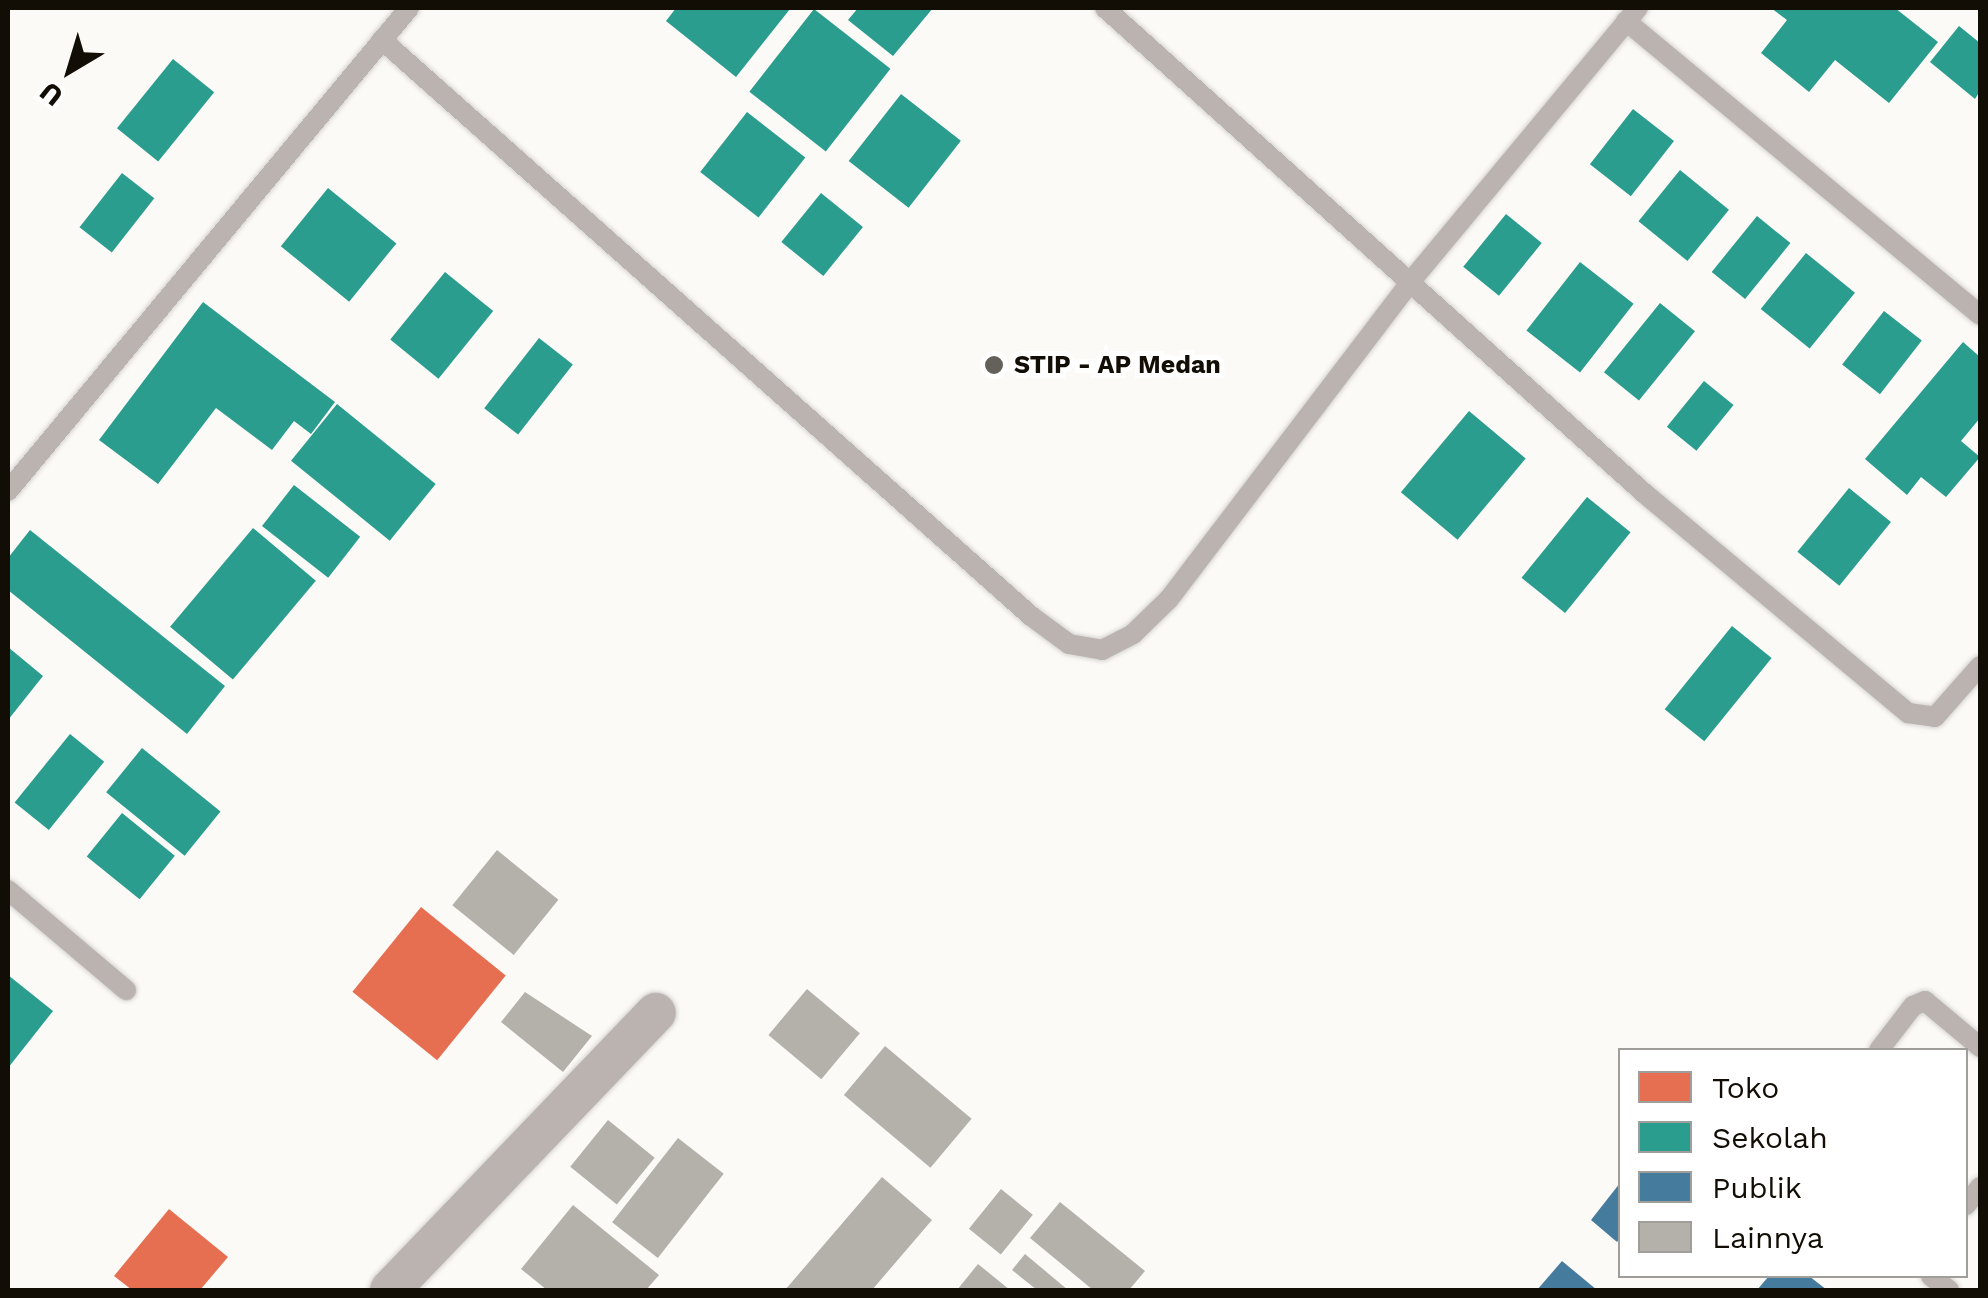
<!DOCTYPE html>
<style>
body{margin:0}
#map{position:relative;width:1988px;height:1298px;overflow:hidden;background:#fcfaf7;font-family:"Work Sans",sans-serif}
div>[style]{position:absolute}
.shops>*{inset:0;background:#e76f51;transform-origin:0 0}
.schools>*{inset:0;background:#2a9d8f;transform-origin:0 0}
.public>*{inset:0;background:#457b9d}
.building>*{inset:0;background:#b4b1ab;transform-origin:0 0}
.roads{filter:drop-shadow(0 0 2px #d6d4d1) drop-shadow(0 0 2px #d6d4d1)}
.lane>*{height:20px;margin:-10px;padding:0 10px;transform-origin:10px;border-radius:10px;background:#bbb3b0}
.street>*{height:40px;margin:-20px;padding:0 20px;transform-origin:20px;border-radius:20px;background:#bbb3b0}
.dots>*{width:28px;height:28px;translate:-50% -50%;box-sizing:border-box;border:5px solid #fff;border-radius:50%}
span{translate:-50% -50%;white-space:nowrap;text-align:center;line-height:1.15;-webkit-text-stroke:10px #fff;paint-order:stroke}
.poi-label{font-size:25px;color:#120d05;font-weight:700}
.left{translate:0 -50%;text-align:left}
.frame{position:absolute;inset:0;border:10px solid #120d05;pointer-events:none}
.legend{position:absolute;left:1618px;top:1048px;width:350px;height:230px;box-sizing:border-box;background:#fff;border:2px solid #a09e9b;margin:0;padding:12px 18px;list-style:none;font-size:30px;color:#120d05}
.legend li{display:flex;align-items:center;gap:20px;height:50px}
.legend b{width:50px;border:2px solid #a09e9b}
.north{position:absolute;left:20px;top:20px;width:100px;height:100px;-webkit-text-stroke:8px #fff;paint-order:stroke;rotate:218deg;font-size:28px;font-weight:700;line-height:40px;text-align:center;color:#120d05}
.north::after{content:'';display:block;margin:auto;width:35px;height:45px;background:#120d05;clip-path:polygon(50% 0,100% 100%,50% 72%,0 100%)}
</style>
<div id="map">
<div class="shops">
<i style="left:421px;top:907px;width:109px;height:109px;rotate:39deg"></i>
<i style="clip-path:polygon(169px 1209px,228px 1257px,200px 1290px,132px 1290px,114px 1276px)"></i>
</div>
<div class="schools">
<i style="clip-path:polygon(676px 8px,788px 8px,790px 9px,736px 77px,666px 21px)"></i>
<i style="clip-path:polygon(858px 8px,933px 8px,893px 56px,848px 20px)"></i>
<i style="clip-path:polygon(1771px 8px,1895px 8px,1938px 42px,1889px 103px,1835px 60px,1809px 92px,1761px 53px,1787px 20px)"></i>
<i style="left:814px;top:9px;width:97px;height:105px;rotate:38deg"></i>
<i style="clip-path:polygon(1959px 26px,1980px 43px,1980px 91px,1975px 99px,1930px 62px)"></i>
<i style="left:173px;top:59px;width:53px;height:89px;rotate:39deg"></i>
<i style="left:901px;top:94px;width:76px;height:85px;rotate:38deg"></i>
<i style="left:1633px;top:109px;width:52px;height:70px;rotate:38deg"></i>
<i style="left:747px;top:112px;width:74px;height:76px;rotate:38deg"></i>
<i style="left:1680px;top:170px;width:63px;height:66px;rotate:39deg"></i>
<i style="left:122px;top:173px;width:41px;height:69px;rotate:38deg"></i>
<i style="left:328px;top:188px;width:88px;height:75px;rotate:39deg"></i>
<i style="left:821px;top:193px;width:54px;height:63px;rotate:39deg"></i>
<i style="left:1506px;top:214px;width:46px;height:68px;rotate:39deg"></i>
<i style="left:1757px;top:216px;width:43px;height:72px;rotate:39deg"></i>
<i style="left:1806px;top:253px;width:63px;height:72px;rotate:39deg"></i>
<i style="left:1580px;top:262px;width:68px;height:87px;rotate:38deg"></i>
<i style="left:445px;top:272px;width:62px;height:87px;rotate:39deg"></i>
<i style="clip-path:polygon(203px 302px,335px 402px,311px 434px,294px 421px,272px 450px,216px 408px,158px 484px,99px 440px)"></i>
<i style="left:1660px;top:303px;width:45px;height:89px;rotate:39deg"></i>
<i style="left:1884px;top:311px;width:48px;height:68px;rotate:38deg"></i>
<i style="left:539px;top:338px;width:43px;height:89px;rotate:38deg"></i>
<i style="clip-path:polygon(1963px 342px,1980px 357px,1980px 418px,1961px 441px,1980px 457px,1946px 497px,1921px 477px,1907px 495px,1865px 459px)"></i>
<i style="left:1704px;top:381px;width:38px;height:59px;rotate:39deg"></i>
<i style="left:337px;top:404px;width:127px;height:73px;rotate:39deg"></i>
<i style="left:1469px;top:411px;width:74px;height:106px;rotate:40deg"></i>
<i style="left:294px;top:485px;width:84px;height:52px;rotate:38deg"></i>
<i style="left:1849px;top:488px;width:54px;height:82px;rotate:39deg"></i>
<i style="left:1587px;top:497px;width:56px;height:104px;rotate:39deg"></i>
<i style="left:253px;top:528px;width:82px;height:129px;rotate:40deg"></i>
<i style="clip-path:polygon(30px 530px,225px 686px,187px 734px,8px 590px,8px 558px)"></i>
<i style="left:1732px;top:626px;width:51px;height:107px;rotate:39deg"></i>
<i style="clip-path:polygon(8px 647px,43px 676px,8px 720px)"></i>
<i style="left:70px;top:734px;width:44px;height:88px;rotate:39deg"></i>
<i style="left:142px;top:748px;width:101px;height:57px;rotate:39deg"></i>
<i style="left:122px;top:813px;width:68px;height:56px;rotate:39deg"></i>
<i style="clip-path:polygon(8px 975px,53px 1011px,8px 1068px)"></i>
</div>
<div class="public">
<i style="clip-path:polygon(1620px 1183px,1620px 1237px,1617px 1242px,1591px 1220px)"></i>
<i style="clip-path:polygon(1562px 1261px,1597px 1290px,1537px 1290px)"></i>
<i style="clip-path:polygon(1769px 1276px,1809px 1276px,1827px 1290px,1757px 1290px)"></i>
</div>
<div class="building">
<i style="left:497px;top:850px;width:79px;height:71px;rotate:39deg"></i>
<i style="left:807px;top:989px;width:69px;height:60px;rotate:40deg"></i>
<i style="clip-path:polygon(525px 992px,592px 1036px,563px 1072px,501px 1022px)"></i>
<i style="left:885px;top:1046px;width:113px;height:64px;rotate:40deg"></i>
<i style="left:608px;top:1120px;width:60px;height:60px;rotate:39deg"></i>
<i style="left:678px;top:1138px;width:58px;height:107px;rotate:38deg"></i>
<i style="clip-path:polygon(882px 1177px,932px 1220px,872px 1290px,785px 1290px)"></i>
<i style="left:1001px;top:1189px;width:41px;height:51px;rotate:39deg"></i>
<i style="clip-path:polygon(1060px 1202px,1145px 1271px,1129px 1290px,1093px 1290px,1030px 1238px)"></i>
<i style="clip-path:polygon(573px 1205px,659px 1275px,646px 1290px,547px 1290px,521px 1269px)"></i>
<i style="clip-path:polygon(1025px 1254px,1068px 1290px,1037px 1290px,1012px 1270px)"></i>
<i style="clip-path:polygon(978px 1264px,1010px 1290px,957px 1290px)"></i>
</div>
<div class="roads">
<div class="lane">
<i style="left:1105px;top:8px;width:725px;rotate:41.98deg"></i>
<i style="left:1644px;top:493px;width:344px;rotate:39.8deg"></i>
<i style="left:1908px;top:713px;width:27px;rotate:8deg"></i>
<i style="left:1935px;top:717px;width:68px;rotate:-48.6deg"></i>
<i style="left:1626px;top:21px;width:460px;rotate:39.7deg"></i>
<i style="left:382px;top:40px;width:868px;rotate:41.59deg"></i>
<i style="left:1031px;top:616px;width:47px;rotate:36.4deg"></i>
<i style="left:1069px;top:644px;width:34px;rotate:10deg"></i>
<i style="left:1102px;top:650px;width:35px;rotate:-27deg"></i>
<i style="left:1133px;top:634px;width:50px;rotate:-44.2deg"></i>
<i style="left:1169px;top:599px;width:401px;rotate:-52.7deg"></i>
<i style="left:1412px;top:280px;width:354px;rotate:-50.3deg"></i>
<i style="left:8px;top:491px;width:628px;rotate:-50.3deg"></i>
<i style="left:8px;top:890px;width:155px;rotate:40.3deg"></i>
<i style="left:1879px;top:1050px;width:56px;rotate:-52.3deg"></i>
<i style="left:1913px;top:1006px;width:13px;rotate:-23deg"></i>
<i style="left:1925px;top:1001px;width:72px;rotate:39.9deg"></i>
<i style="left:1966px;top:1205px;width:23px;rotate:-52deg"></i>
<i style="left:1931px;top:1276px;width:23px;rotate:38deg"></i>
</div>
<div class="street">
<i style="left:390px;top:1290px;width:384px;rotate:-46.2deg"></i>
</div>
</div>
<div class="dots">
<i style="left:994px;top:365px;background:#64605a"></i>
</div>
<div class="poi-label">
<span class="left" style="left:1014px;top:365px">STIP - AP Medan</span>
</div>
<div class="frame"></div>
<ul class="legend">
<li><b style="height:28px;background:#e76f51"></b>Toko</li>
<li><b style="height:28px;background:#2a9d8f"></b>Sekolah</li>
<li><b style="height:28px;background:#457b9d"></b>Publik</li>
<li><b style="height:28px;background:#b4b1ab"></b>Lainnya</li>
</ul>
<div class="north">U</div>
</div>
